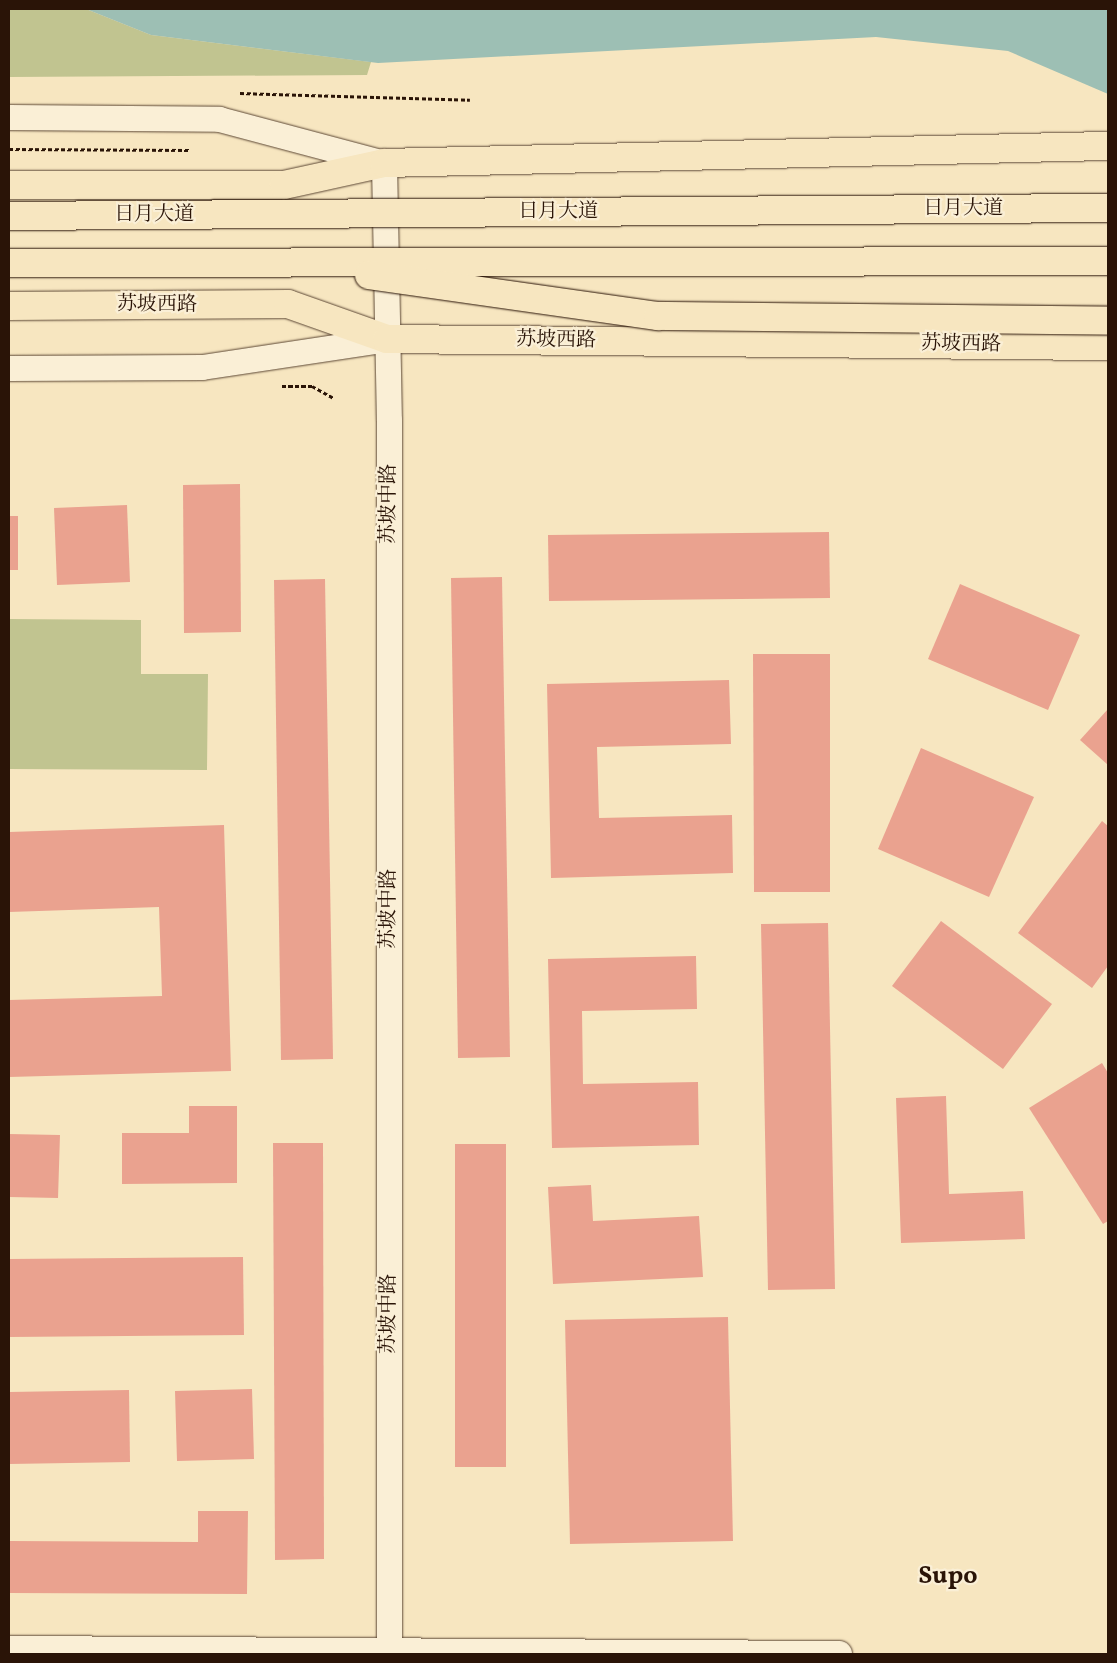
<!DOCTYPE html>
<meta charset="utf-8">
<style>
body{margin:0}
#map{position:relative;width:1117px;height:1663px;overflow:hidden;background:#f7e6c0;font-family:Vollkorn,"Noto Serif SC",serif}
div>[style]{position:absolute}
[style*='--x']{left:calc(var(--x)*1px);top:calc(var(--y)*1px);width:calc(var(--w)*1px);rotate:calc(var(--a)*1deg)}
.green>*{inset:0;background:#c1c490}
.water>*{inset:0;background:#9dbfb4}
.building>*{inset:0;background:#eaa28f}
.path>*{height:3px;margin-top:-1.5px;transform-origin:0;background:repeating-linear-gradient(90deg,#2a1407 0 4px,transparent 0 6.5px)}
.roads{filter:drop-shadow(0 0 1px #5d4835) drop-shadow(0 0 1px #5d4835)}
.street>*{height:25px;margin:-12.5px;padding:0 12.5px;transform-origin:12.5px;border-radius:12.5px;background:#faefd6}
.primary>*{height:28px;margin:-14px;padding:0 14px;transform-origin:14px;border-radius:14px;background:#f7e6c0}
.bridges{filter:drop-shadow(0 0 1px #2a1407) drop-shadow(0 0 1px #2a1407)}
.highway-bridge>*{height:28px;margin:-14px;padding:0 14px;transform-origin:14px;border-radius:14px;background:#f7e6c0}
span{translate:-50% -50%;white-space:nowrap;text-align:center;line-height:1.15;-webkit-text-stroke:4.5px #faefd6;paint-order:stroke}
.street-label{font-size:20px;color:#2a1407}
.district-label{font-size:25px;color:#2a1407;font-weight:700}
.frame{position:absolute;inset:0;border:10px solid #2a1407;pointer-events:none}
</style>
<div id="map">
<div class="green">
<i style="clip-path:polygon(9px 9px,86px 9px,151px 35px,371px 62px,367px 75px,9px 77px)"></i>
<i style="clip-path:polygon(9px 619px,141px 620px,141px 674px,208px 674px,207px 770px,9px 769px)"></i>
</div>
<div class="water">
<i style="clip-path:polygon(86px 9px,1108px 9px,1108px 94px,1008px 51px,876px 37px,378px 63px,151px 35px)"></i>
</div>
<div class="building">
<i style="clip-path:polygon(240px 484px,241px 632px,184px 633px,183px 485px)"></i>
<i style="clip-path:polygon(127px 505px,130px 582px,57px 585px,54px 508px)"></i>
<i style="clip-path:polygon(9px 516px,18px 516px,18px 570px,9px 570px)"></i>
<i style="clip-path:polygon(829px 532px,830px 598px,549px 601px,548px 535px)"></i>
<i style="clip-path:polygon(502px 577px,510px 1057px,458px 1058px,451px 578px)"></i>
<i style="clip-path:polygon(325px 579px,333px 1059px,281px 1060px,274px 580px)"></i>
<i style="clip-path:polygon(960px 584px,1080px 635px,1048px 710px,928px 659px)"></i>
<i style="clip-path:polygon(753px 654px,830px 654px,830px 892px,754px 892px)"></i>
<i style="clip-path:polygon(729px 680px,731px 744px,597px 747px,599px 818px,732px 815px,733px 873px,551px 878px,547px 684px)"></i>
<i style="clip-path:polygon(1108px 709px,1108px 765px,1080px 740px)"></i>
<i style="clip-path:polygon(921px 748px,1034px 797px,989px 897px,878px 849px)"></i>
<i style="clip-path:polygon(1102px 821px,1108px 826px,1108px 966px,1092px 988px,1018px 933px)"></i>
<i style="clip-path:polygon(224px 825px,231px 1071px,9px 1077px,9px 1000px,162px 996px,159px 907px,9px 912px,9px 832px)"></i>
<i style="clip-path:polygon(941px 921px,1052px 1004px,1003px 1069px,892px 986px)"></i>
<i style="clip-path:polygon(828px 923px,835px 1289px,768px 1290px,761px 924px)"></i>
<i style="clip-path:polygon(696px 956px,697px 1009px,582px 1011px,583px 1084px,698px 1082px,699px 1145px,552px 1148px,548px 959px)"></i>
<i style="clip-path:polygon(1102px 1063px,1108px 1073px,1108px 1221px,1103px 1224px,1029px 1108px)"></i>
<i style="clip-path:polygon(946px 1096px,949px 1194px,1023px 1191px,1025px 1239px,901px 1243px,896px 1098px)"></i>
<i style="clip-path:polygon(189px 1106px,237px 1106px,237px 1183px,122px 1184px,122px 1133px,189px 1133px)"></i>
<i style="clip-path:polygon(9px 1134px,60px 1135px,58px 1198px,9px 1197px)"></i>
<i style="clip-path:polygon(273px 1143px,323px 1143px,324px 1559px,275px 1560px)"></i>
<i style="clip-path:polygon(455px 1144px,506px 1144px,506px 1467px,455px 1467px)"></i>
<i style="clip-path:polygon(591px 1185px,593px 1221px,699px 1216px,703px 1277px,553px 1284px,548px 1187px)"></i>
<i style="clip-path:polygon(243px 1257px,244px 1335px,9px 1337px,9px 1259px)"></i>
<i style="clip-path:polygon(728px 1317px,733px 1541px,570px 1544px,565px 1320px)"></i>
<i style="clip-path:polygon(252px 1389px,254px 1459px,177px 1461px,175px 1391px)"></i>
<i style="clip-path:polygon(129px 1390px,130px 1462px,9px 1464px,9px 1392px)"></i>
<i style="clip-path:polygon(198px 1511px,248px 1511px,247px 1594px,9px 1593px,9px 1541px,198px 1542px)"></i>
</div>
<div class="path">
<i style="--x:240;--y:93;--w:230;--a:1.7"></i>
<i style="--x:9;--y:149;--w:180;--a:0.3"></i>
<i style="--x:282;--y:386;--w:30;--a:0"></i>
<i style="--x:312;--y:386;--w:25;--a:29"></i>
</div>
<div class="roads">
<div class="street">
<i style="--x:9;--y:117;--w:210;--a:0.5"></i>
<i style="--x:219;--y:119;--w:171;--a:14.9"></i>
<i style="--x:384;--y:163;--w:257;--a:88.9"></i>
<i style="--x:389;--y:420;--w:1234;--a:90"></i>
<i style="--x:9;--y:368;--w:193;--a:-0.3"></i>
<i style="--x:202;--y:367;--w:187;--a:-8.6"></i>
<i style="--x:9;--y:1648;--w:830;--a:0.35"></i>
</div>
<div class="primary">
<i style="--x:9;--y:185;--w:275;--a:0"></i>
<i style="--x:284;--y:185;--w:102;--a:-12.4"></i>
<i style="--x:384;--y:163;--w:724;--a:-1.35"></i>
<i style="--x:9;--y:306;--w:279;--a:-0.4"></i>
<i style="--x:288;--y:304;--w:105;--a:19.5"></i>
<i style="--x:387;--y:339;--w:721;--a:0.56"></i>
</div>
</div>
<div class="bridges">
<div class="highway-bridge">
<i style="--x:9;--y:216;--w:1099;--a:-0.42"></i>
<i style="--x:9;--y:263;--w:1099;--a:-0.1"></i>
<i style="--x:369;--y:275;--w:292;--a:8.1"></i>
<i style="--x:658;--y:316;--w:450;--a:0.6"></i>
</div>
</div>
<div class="street-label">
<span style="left:963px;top:209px">日月大道</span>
<span style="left:558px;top:212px">日月大道</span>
<span style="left:154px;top:215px">日月大道</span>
<span style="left:157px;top:305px">苏坡西路</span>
<span style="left:556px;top:341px;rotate:1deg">苏坡西路</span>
<span style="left:961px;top:345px;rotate:1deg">苏坡西路</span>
<span style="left:389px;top:504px;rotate:-90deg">苏坡中路</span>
<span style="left:389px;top:909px;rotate:-90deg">苏坡中路</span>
<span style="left:389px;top:1314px;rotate:-90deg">苏坡中路</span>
</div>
<div class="district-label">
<span style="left:948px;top:1577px">Supo</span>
</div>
<div class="frame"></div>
</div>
